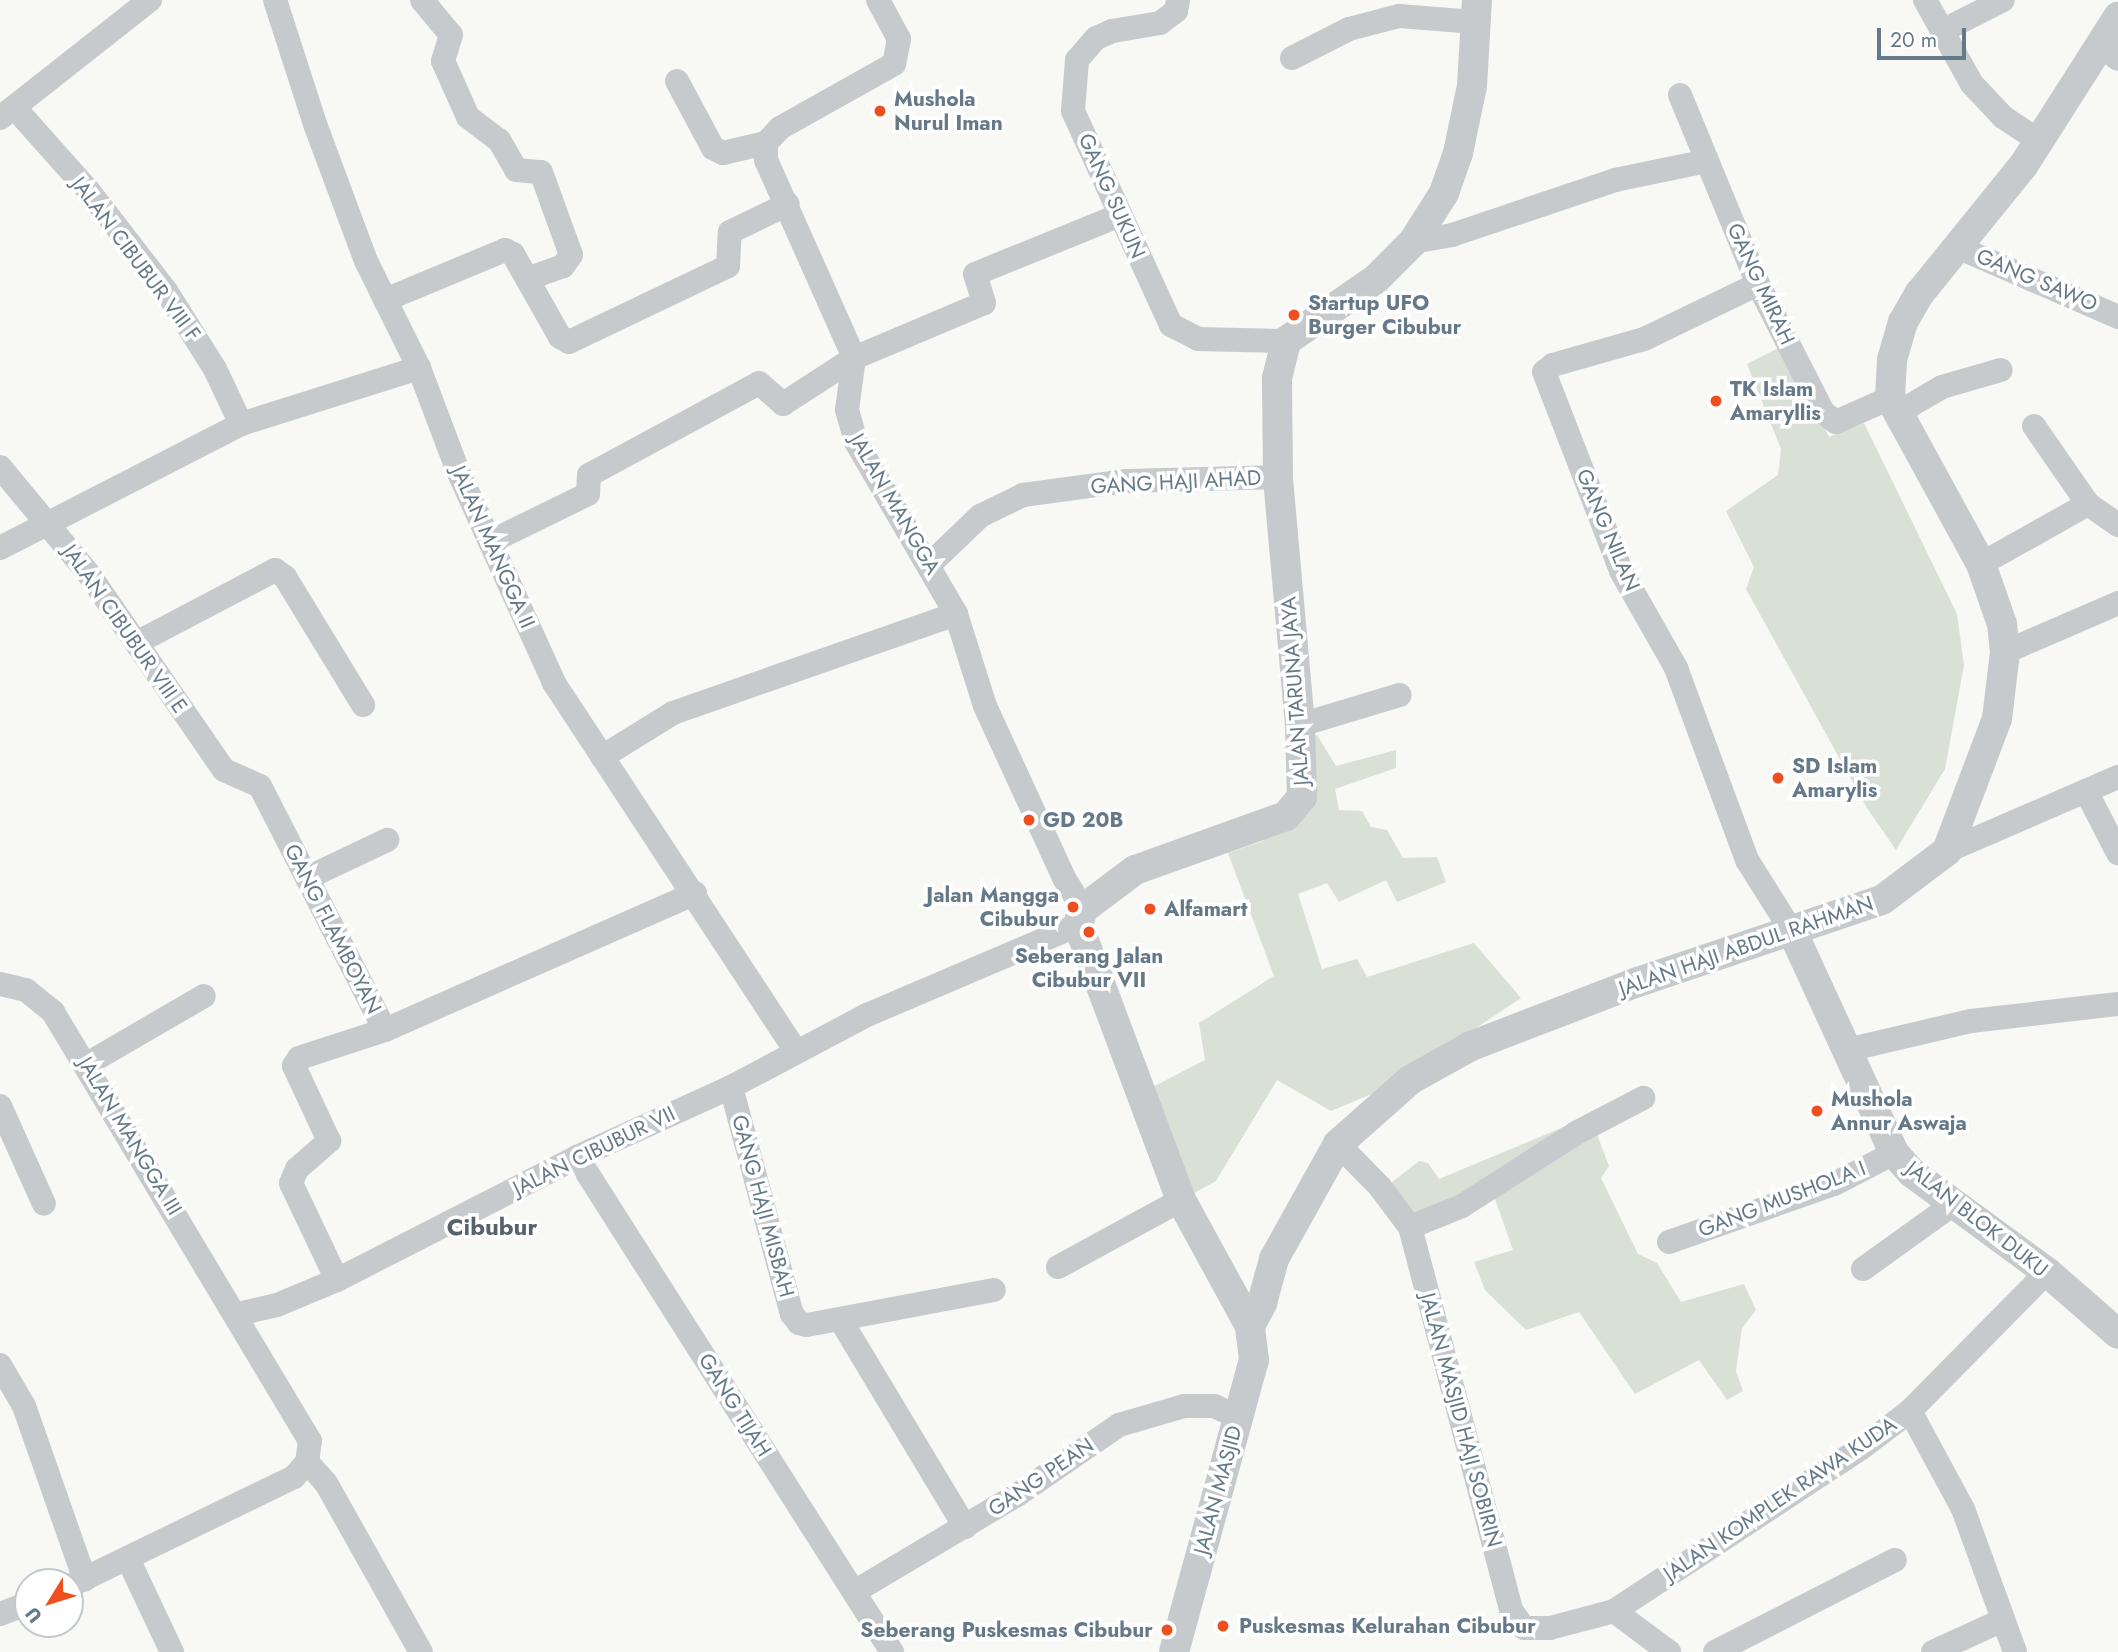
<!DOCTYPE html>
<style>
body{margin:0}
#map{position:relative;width:2118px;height:1652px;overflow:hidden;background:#f8f8f5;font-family:Jost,sans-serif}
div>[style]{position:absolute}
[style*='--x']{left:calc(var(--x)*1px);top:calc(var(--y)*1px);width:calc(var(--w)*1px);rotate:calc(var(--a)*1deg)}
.green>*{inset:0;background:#d9e0d6}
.minor>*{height:24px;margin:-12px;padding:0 12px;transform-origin:12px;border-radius:12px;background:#c6cacd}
.tertiary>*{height:30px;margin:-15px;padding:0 15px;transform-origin:15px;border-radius:15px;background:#c6cacd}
.dots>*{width:19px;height:19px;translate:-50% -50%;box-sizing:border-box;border:4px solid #fff;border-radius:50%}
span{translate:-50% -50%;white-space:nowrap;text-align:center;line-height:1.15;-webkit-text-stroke:7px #fff;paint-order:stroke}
.poi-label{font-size:21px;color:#657988;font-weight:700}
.left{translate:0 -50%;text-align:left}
.right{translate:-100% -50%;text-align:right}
.street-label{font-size:21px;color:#657988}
.quarter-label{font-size:24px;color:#54626d;font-weight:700}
.north{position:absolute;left:14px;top:1568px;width:70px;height:70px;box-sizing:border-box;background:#fff;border:2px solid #c1c9cf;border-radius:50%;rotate:232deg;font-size:19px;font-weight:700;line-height:28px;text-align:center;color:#657988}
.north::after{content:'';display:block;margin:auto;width:24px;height:32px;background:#ef4f1e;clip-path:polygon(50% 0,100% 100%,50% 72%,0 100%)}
.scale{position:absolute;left:1877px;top:28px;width:89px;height:32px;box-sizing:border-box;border:4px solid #657988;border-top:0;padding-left:9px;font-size:21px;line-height:24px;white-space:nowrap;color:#657988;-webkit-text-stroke:5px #fff;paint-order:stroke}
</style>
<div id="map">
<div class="green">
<i style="clip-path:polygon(1786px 344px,1829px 437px,1864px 423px,1957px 614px,1964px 665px,1945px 769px,1896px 850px,1867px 808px,1746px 589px,1754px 567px,1726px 511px,1778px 475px,1781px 449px,1747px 364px)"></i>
<i style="clip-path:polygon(1317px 735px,1336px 766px,1396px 750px,1396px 768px,1335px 789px,1339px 810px,1362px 811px,1371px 827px,1387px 830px,1403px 858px,1437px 857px,1446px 882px,1397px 902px,1386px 880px,1339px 902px,1327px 883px,1298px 894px,1322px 969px,1357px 959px,1367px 977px,1474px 943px,1521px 998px,1386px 1088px,1331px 1111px,1277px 1080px,1216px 1181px,1187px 1197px,1141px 1093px,1205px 1060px,1199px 1023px,1274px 976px,1228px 853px,1263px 841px,1291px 820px,1301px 737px)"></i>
<i style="clip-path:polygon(1590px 1116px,1609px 1166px,1601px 1178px,1638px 1254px,1657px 1263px,1681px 1302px,1744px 1284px,1756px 1310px,1742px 1328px,1736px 1371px,1743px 1391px,1727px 1400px,1699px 1360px,1635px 1394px,1579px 1312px,1526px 1330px,1485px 1290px,1474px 1262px,1513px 1250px,1495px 1199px,1411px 1218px,1387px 1186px,1419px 1161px,1428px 1163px,1439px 1179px)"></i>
</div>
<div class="minor">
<i style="--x:275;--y:0;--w:130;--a:72.1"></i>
<i style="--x:315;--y:124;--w:146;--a:69.6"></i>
<i style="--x:366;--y:261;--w:119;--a:63.6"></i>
<i style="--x:419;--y:368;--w:110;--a:69.3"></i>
<i style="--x:458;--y:471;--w:233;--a:65.6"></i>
<i style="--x:554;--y:683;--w:440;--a:56.7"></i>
<i style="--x:422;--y:0;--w:45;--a:50.4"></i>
<i style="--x:451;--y:35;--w:27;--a:107"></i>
<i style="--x:443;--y:61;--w:61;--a:65.9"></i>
<i style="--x:468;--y:117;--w:39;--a:37"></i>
<i style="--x:499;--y:140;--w:34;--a:60"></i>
<i style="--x:516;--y:170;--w:25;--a:5"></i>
<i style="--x:541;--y:172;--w:88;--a:70.1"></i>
<i style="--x:571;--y:255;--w:14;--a:126"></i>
<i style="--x:563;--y:266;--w:38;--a:160"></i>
<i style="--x:878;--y:0;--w:44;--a:61.7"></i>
<i style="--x:899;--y:39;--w:25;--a:101"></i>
<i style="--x:894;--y:64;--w:131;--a:150.7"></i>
<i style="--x:780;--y:128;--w:21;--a:133"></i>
<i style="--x:766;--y:143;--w:17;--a:90"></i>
<i style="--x:766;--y:160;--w:217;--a:66"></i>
<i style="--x:854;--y:358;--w:52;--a:97.7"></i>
<i style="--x:847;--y:410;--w:33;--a:74"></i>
<i style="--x:856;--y:442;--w:199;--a:59.8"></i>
<i style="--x:956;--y:614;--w:96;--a:72.5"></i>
<i style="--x:985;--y:706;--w:189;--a:65.3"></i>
<i style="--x:1064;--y:878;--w:36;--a:58"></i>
<i style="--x:1178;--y:0;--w:11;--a:100"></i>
<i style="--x:1176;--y:11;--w:20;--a:143"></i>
<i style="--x:1160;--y:23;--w:49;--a:170.5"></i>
<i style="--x:1112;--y:31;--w:17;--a:156"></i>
<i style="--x:1096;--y:38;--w:29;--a:131"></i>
<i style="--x:1077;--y:60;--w:51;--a:94.5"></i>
<i style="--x:1073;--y:111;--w:235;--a:65.4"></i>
<i style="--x:1171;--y:325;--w:30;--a:27"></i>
<i style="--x:1198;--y:339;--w:88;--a:1.3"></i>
<i style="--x:1925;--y:0;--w:96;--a:60.8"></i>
<i style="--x:1972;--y:84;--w:45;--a:46.8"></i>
<i style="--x:2003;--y:117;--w:43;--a:33.7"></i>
<i style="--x:1942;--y:31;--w:68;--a:-26.9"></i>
<i style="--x:2100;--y:44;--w:23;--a:40"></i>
<i style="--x:1292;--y:58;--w:64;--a:-27"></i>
<i style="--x:1349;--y:29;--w:52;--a:-14.6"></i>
<i style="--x:1399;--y:16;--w:76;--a:4.5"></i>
<i style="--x:677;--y:81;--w:76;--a:61.8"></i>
<i style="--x:713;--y:148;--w:11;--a:27"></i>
<i style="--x:723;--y:153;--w:44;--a:-13.1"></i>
<i style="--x:1680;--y:95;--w:204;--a:67.6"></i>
<i style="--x:1758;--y:284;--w:144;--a:63.1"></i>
<i style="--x:1823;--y:412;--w:16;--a:38"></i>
<i style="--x:1836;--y:422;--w:59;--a:-24"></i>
<i style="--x:14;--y:107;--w:111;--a:48.3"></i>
<i style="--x:88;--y:190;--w:128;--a:52.3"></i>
<i style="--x:166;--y:291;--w:92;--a:57.9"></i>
<i style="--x:215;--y:369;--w:61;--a:64.7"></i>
<i style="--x:0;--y:118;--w:191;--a:-38.2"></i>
<i style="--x:1413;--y:242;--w:40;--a:-10"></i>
<i style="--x:1452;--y:235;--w:172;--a:-18.6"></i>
<i style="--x:1615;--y:180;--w:94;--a:-11.7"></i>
<i style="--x:1955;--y:246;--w:178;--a:23.5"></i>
<i style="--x:1758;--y:284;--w:127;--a:154.2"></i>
<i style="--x:1644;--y:339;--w:95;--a:164.1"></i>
<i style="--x:1553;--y:365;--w:11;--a:142"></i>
<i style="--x:1544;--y:372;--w:213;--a:68.8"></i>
<i style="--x:1621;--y:571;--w:112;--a:60.4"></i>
<i style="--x:1676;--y:668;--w:205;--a:69.7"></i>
<i style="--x:1747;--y:860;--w:86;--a:57.8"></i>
<i style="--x:385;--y:300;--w:130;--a:-22.6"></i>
<i style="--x:505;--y:250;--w:9;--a:27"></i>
<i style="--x:513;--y:254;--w:95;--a:60.5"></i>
<i style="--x:560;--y:337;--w:10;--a:29"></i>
<i style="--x:569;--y:342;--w:176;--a:-25.5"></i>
<i style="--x:728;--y:266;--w:34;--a:-87"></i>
<i style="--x:730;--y:232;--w:64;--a:-25.8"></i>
<i style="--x:1896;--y:414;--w:53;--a:-30.4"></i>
<i style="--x:1942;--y:387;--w:61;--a:-16.1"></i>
<i style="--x:2034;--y:426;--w:95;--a:55.3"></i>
<i style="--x:2088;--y:504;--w:37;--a:35"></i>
<i style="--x:0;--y:467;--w:138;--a:50.3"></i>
<i style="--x:88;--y:573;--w:239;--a:55.4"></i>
<i style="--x:224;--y:770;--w:39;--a:24"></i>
<i style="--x:260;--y:786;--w:274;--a:62.9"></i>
<i style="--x:490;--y:542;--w:109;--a:-26.1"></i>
<i style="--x:588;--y:494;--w:19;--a:-87"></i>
<i style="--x:589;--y:475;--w:193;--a:-28.4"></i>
<i style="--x:759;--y:383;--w:32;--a:41"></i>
<i style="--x:783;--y:404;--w:85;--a:-32.9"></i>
<i style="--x:854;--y:358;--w:141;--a:-22.9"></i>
<i style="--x:984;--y:303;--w:30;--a:-107"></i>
<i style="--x:975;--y:274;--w:157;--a:-22.1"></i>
<i style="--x:0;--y:548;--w:271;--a:-27.2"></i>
<i style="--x:241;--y:424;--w:187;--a:-17.5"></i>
<i style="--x:930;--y:564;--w:69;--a:-43.8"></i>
<i style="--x:980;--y:516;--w:48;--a:-26"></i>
<i style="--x:1023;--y:495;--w:105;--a:-7.7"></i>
<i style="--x:1127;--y:481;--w:151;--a:-1.5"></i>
<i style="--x:1981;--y:564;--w:123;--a:-29.3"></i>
<i style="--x:138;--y:642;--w:155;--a:-27.7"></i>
<i style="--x:275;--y:570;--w:12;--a:35"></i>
<i style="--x:285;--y:577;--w:150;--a:58.6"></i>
<i style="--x:2005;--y:652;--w:123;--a:-23.4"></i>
<i style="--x:1300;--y:725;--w:104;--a:-16.7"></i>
<i style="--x:602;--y:757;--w:84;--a:-31.8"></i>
<i style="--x:673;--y:713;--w:300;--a:-19.3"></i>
<i style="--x:2086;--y:791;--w:70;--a:62.7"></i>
<i style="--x:1947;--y:851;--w:186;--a:-23.4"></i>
<i style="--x:307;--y:878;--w:89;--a:-25.4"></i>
<i style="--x:0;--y:984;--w:27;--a:13"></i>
<i style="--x:26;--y:990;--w:35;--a:39"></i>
<i style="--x:53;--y:1012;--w:500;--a:59.08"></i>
<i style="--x:310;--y:1441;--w:21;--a:98"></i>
<i style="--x:307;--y:1462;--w:20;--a:131"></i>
<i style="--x:294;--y:1477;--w:249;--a:154.1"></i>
<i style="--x:1847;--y:1050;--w:127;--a:-13.2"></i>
<i style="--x:1971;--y:1021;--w:148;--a:-6.6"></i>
<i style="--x:87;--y:1064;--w:135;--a:-30.2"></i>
<i style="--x:731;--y:1087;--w:235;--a:75"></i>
<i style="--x:792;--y:1314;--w:11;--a:52"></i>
<i style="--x:799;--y:1323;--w:8;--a:14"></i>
<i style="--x:807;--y:1325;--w:190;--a:-10.6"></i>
<i style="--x:0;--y:1106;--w:107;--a:65.8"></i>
<i style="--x:1338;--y:1144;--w:60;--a:45.7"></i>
<i style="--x:1380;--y:1187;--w:50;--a:53.1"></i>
<i style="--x:1410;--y:1227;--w:396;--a:75.2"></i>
<i style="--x:1511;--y:1610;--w:22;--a:54"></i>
<i style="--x:1524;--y:1628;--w:26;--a:0"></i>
<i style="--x:1550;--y:1628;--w:66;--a:-14.9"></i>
<i style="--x:1614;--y:1611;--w:295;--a:-33.4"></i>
<i style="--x:1860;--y:1449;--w:63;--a:-37.2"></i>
<i style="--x:1910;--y:1411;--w:195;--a:-45.4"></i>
<i style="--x:577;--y:1157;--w:587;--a:57.53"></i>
<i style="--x:1410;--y:1227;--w:56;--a:-22"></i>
<i style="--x:1462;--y:1206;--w:135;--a:-32.6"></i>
<i style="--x:1576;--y:1133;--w:76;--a:-27.6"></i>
<i style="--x:1669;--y:1242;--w:175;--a:-19.4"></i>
<i style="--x:1834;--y:1184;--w:68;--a:-27.3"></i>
<i style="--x:1058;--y:1267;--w:140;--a:-28.6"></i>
<i style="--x:1863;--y:1269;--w:113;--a:-35.7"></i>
<i style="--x:337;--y:1280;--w:107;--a:-115.4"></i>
<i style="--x:291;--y:1183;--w:15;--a:-67"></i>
<i style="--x:297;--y:1169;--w:43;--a:-41.2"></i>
<i style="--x:329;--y:1141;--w:83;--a:-115"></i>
<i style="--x:294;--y:1066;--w:9;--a:-58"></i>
<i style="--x:299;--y:1058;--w:90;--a:-18"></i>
<i style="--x:385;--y:1030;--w:339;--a:-23.8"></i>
<i style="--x:238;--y:1314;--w:40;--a:-13"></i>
<i style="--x:277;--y:1305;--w:65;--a:-22.6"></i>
<i style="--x:337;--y:1280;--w:270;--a:-27.1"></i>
<i style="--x:577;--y:1157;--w:169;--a:-24.4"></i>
<i style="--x:731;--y:1087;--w:154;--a:-27.9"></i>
<i style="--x:867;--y:1015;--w:229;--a:-23.1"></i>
<i style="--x:840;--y:1319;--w:243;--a:59"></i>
<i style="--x:0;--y:1365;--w:48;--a:59.7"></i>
<i style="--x:24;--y:1406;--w:184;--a:70.7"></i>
<i style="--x:1910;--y:1411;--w:111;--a:61.6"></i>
<i style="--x:1963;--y:1509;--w:152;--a:70"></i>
<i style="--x:307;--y:1462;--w:28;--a:48"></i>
<i style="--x:326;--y:1483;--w:194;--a:60.7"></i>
<i style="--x:129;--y:1561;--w:101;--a:64.7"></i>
<i style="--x:854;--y:1592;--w:190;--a:-30.8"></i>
<i style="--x:1017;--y:1495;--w:124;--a:-34.5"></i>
<i style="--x:1119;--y:1425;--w:68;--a:-16.3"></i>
<i style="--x:1184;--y:1406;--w:30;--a:0"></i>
<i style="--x:1214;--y:1406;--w:26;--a:25"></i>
<i style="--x:1614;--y:1611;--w:69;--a:36.7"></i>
<i style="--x:0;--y:1614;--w:30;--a:-21"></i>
<i style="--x:1715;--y:1652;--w:202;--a:-27.1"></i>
<i style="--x:1933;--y:1652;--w:77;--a:-24.6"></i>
</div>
<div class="tertiary">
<i style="--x:1793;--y:933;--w:242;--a:65.3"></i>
<i style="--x:1894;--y:1153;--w:27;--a:48"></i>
<i style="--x:1912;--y:1173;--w:167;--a:36.3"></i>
<i style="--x:2047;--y:1272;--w:94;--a:41.1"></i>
<i style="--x:1250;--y:1326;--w:26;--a:-62"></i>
<i style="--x:1262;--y:1303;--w:46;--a:-74.7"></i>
<i style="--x:1274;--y:1259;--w:132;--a:-60.9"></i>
<i style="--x:1338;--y:1144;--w:96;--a:-41.6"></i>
<i style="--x:1410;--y:1080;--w:70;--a:-29.1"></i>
<i style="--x:1471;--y:1046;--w:179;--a:-21"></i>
<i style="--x:1638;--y:982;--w:257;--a:-18.6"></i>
<i style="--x:1882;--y:900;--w:81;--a:-37"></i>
<i style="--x:1947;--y:851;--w:141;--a:-69.3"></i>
<i style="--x:1997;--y:719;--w:67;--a:-83.2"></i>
<i style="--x:2005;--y:652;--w:28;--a:-96"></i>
<i style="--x:2002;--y:624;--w:64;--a:-109.3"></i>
<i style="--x:1981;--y:564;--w:189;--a:-118.7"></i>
<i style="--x:1890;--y:398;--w:38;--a:-87"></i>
<i style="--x:1892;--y:360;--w:40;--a:-74"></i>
<i style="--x:1903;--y:322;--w:34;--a:-60"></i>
<i style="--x:1920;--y:293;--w:164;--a:-51"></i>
<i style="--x:2023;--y:166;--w:177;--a:-57.5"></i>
<i style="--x:1174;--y:1652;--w:303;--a:-74.7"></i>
<i style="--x:1254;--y:1360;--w:34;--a:-97"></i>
<i style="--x:1250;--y:1326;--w:144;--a:-118.7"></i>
<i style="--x:1181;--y:1200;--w:294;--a:-110.5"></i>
<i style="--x:1078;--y:925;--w:17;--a:-73"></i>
<i style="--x:1083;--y:909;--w:65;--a:-36.9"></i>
<i style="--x:1135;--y:870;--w:160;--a:-19.7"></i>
<i style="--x:1286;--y:816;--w:25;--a:-50"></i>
<i style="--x:1302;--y:797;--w:72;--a:-91.6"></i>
<i style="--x:1300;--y:725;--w:249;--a:-95.1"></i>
<i style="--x:1278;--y:477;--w:99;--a:-90.6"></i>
<i style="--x:1277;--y:378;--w:38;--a:-76"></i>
<i style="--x:1286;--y:341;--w:109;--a:-34.6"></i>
<i style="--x:1376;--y:279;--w:52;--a:-45"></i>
<i style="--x:1413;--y:242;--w:58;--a:-57.7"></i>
<i style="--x:1444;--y:193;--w:42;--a:-70.7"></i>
<i style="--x:1458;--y:153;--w:68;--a:-78.2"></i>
<i style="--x:1472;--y:86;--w:86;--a:-86.7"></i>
</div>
<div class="dots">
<i style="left:880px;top:111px;background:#ef4f1e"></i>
<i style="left:1294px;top:315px;background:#ef4f1e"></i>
<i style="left:1716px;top:401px;background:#ef4f1e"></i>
<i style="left:1778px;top:778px;background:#ef4f1e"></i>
<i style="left:1029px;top:820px;background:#ef4f1e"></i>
<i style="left:1073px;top:907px;background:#ef4f1e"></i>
<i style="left:1150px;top:909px;background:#ef4f1e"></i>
<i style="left:1089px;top:932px;background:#ef4f1e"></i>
<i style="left:1817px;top:1111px;background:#ef4f1e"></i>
<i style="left:1223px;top:1626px;background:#ef4f1e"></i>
<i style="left:1167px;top:1630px;background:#ef4f1e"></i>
</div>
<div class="poi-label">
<span class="left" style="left:894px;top:111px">Mushola<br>Nurul Iman</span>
<span class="left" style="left:1308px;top:315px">Startup UFO<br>Burger Cibubur</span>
<span class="left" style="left:1730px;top:401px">TK Islam<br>Amaryllis</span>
<span class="left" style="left:1792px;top:778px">SD Islam<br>Amarylis</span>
<span class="left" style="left:1043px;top:820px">GD 20B</span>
<span class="right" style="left:1059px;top:907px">Jalan Mangga<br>Cibubur</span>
<span class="left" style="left:1164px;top:909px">Alfamart</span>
<span style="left:1089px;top:968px">Seberang Jalan<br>Cibubur VII</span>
<span class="left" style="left:1831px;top:1111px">Mushola<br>Annur Aswaja</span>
<span class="left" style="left:1239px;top:1626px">Puskesmas Kelurahan Cibubur</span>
<span class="right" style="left:1153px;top:1630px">Seberang Puskesmas Cibubur</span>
</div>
<div class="street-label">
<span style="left:1112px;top:196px;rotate:66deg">GANG SUKUN</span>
<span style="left:136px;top:259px;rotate:53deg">JALAN CIBUBUR VIII F</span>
<span style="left:2037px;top:280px;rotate:23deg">GANG SAWO</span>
<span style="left:1761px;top:284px;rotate:65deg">GANG MIRAH</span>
<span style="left:1176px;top:482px;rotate:-3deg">GANG HAJI AHAD</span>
<span style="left:895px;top:504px;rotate:60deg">JALAN MANGGA</span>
<span style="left:1608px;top:530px;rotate:67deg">GANG NILAN</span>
<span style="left:493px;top:547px;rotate:66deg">JALAN MANGGA II</span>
<span style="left:125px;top:629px;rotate:55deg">JALAN CIBUBUR VIII E</span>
<span style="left:1295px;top:691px;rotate:-94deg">JALAN TARUNA JAYA</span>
<span style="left:333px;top:929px;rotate:63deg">GANG FLAMBOYAN</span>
<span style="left:1746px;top:946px;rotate:-19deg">JALAN HAJI ABDUL RAHMAN</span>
<span style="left:130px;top:1136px;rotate:59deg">JALAN MANGGA III</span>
<span style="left:594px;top:1151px;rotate:-26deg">JALAN CIBUBUR VII</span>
<span style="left:1782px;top:1199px;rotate:-21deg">GANG MUSHOLA I</span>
<span style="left:763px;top:1206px;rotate:75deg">GANG HAJI MISBAH</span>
<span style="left:1977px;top:1219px;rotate:38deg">JALAN BLOK DUKU</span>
<span style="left:735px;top:1405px;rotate:58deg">GANG TIJAH</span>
<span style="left:1461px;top:1420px;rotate:75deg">JALAN MASJID HAJI SOBIRIN</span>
<span style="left:1041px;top:1477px;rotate:-34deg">GANG PEAN</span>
<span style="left:1218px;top:1490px;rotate:-75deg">JALAN MASJID</span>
<span style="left:1780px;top:1499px;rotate:-34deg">JALAN KOMPLEK RAWA KUDA</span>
</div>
<div class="quarter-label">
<span style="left:492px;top:1227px">Cibubur</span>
</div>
<div class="north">U</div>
<div class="scale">20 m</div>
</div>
